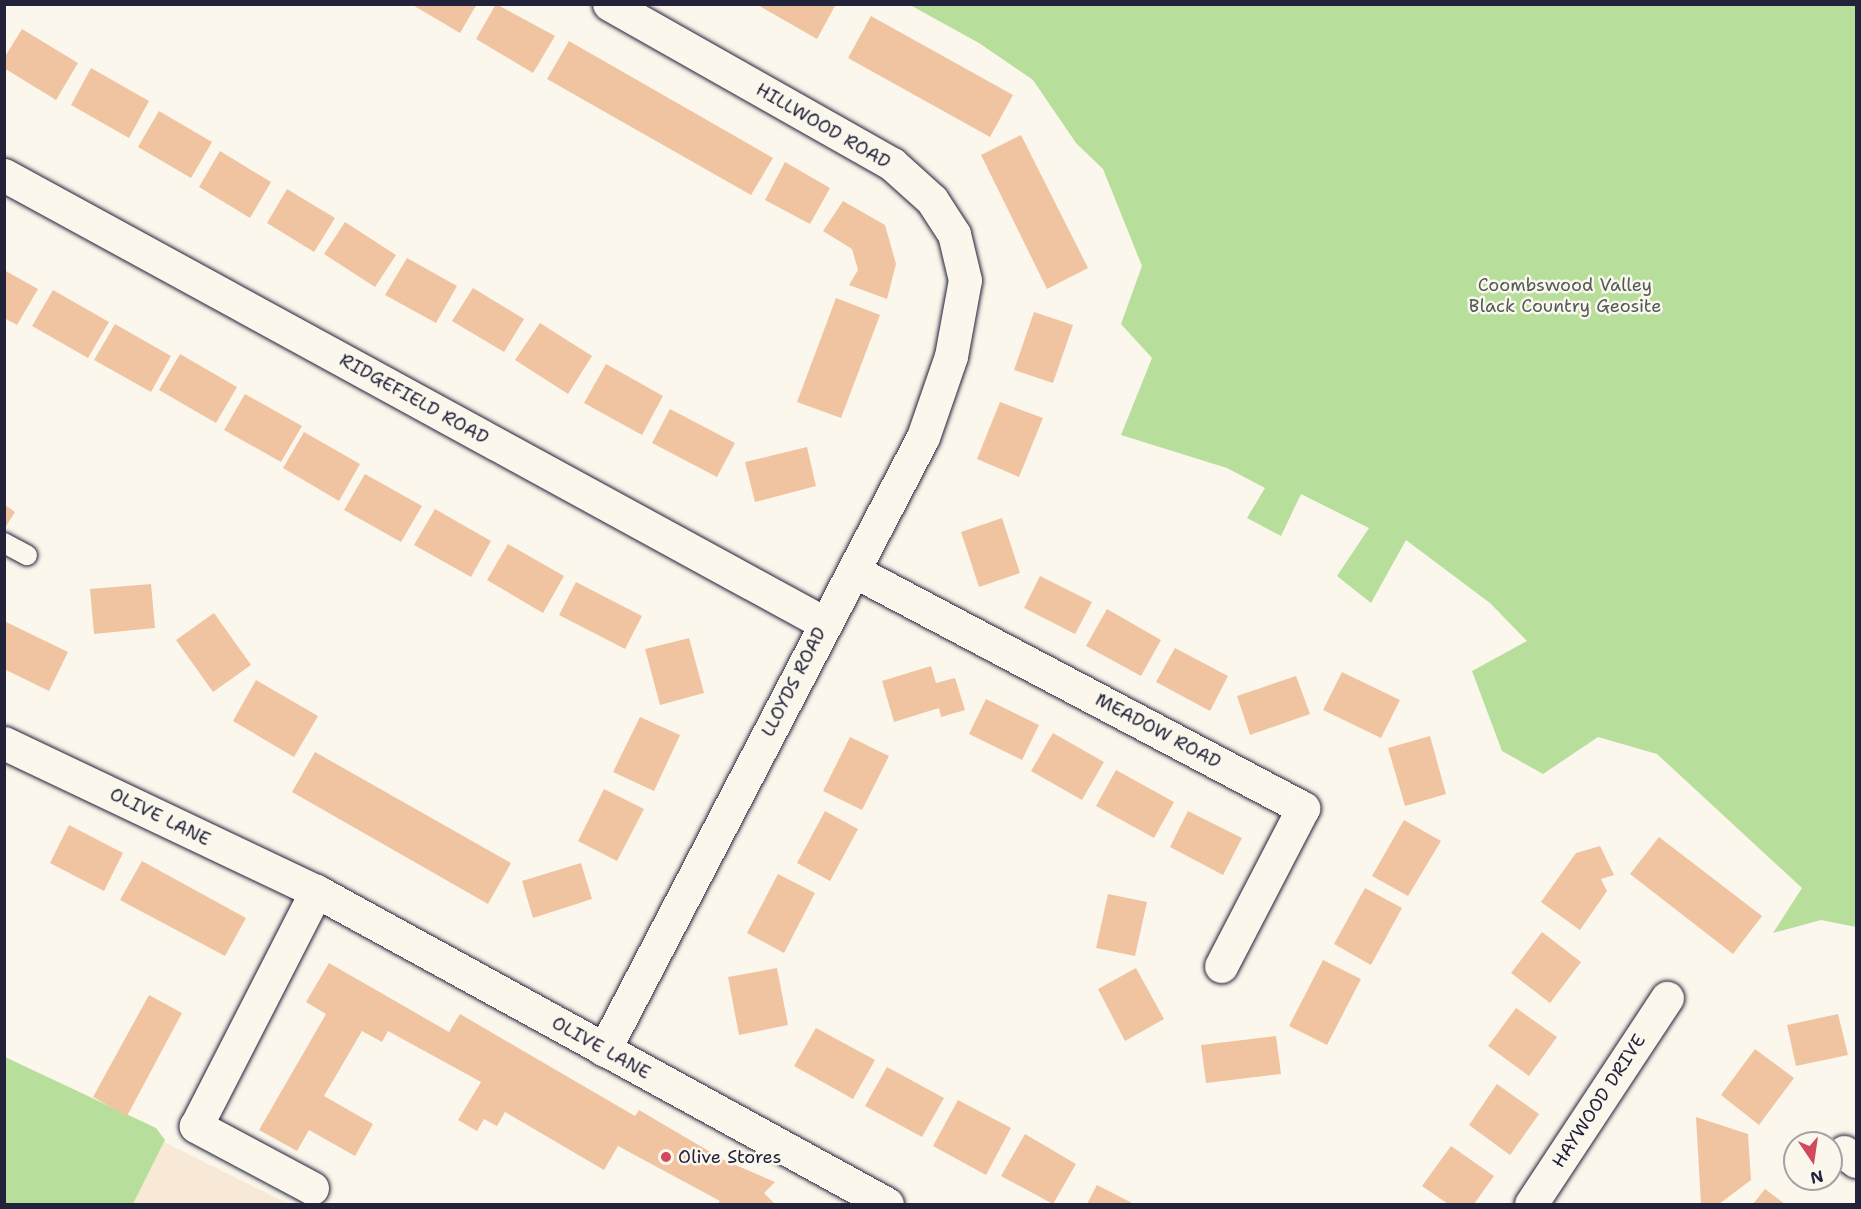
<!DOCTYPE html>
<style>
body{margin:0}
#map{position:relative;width:1861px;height:1209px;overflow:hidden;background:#fbf7ec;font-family:"Shantell Sans",sans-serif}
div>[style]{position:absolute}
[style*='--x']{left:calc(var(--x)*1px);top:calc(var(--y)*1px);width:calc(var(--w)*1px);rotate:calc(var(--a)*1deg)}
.built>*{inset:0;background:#f8e8d6}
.green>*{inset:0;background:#b7df9b}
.building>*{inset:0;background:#f1c4a1}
.roads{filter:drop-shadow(0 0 2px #22223b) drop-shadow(0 0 2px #22223b)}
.lane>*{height:20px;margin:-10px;padding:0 10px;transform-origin:10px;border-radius:10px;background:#fbf7ec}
.street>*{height:33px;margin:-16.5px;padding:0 16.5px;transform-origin:16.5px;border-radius:16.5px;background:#fbf7ec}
.secondary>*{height:33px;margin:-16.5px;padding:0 16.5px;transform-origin:16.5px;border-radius:16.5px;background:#fbf7ec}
.dots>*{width:16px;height:16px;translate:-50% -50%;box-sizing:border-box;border:3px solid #fbf7ec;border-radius:50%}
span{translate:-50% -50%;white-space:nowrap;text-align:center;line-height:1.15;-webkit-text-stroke:5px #fbf7ec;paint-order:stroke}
.street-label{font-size:18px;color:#22223b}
.park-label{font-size:18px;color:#4f5b58}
.poi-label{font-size:18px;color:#22223b}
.left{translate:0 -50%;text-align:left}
.frame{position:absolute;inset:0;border:6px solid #22223b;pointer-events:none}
.north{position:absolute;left:1783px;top:1131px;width:60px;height:60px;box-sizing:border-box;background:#fbf7ec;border:2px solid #a4a2a5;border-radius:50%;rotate:167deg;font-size:16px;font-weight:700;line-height:24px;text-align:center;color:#22223b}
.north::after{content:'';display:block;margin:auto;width:21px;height:27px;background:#d1495b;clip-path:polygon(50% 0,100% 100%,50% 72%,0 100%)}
</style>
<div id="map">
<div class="built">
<i style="clip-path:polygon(164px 1142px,289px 1204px,133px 1204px)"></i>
</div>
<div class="green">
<i style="clip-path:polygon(910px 5px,1856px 5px,1856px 927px,1821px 920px,1773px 933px,1802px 888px,1657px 754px,1598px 737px,1543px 774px,1502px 751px,1472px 671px,1527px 641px,1490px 603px,1406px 540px,1371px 603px,1337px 576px,1369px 528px,1301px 494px,1281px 536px,1247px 518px,1265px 488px,1227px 468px,1121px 435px,1152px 358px,1121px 324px,1142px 266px,1103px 169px,1076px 143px,1033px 80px,979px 43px)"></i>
<i style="clip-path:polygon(5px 1057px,156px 1128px,165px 1140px,133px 1204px,5px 1204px)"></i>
</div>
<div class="building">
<i style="clip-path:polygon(411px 4px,477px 4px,460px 33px)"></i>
<i style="clip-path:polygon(496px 4px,555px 36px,533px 73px,476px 39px)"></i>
<i style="clip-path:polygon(756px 4px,836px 4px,817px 39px)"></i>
<i style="clip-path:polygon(871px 16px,1013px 95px,990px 137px,848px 58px)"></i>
<i style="clip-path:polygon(22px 29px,78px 63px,56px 100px,4px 68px,4px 58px)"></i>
<i style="clip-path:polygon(569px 41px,773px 158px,751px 195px,547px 79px)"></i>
<i style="clip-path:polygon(91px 68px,149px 101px,129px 138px,71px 105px)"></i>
<i style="clip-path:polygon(159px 111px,212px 142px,191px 178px,138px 147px)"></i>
<i style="clip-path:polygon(1021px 135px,1088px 268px,1047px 289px,981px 155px)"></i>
<i style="clip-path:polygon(220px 151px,271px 182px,250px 218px,199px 187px)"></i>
<i style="clip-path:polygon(785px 162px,830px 188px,810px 224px,765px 200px)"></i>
<i style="clip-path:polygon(287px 189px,335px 218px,314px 252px,267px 223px)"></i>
<i style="clip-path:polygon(843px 201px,885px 225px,896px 264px,887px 299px,849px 285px,858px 270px,852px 249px,823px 231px)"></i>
<i style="clip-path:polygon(345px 222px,396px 255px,375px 287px,324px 254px)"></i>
<i style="clip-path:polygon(407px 258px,457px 286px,436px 323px,385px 295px)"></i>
<i style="clip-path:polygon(4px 270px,38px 289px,17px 325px,4px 318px)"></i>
<i style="clip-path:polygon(473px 288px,524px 319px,504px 352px,452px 321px)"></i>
<i style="clip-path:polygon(53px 290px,109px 322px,88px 358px,32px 326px)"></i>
<i style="clip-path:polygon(836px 298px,880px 315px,841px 418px,797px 402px)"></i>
<i style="clip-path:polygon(1034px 312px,1073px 325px,1053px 383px,1014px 370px)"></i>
<i style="clip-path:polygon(540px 323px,592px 356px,568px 394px,515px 360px)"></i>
<i style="clip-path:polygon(115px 324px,171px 356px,151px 392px,94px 360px)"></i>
<i style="clip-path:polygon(180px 354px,237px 387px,216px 423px,159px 390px)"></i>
<i style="clip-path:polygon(606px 364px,663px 396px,642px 435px,584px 403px)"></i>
<i style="clip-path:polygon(245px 394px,302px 426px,281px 462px,224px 430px)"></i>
<i style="clip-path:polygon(1000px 402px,1043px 418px,1019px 477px,977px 459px)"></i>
<i style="clip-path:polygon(670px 409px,735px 443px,717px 477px,652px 443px)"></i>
<i style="clip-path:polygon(304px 432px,360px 464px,339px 501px,283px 468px)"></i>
<i style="clip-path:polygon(807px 447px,816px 486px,755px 502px,745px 462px)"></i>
<i style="clip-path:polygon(365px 474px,422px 506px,401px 542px,344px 510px)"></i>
<i style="clip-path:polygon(5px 505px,15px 512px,5px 528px)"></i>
<i style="clip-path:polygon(435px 509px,491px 541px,471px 577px,414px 545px)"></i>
<i style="clip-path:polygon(1002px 518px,1020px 573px,979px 587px,961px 532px)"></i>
<i style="clip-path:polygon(508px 544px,564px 576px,543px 613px,487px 580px)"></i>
<i style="clip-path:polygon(1040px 576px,1092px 602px,1075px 634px,1024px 608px)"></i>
<i style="clip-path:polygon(576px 582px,642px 616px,625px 649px,559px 615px)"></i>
<i style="clip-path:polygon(151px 584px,155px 628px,94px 634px,90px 589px)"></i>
<i style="clip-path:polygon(1107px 609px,1161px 640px,1141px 676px,1086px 646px)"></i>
<i style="clip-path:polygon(214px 613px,251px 665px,213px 692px,176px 640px)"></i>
<i style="clip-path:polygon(4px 621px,68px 652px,49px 691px,4px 669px)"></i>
<i style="clip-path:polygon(689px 638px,704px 693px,660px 705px,645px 649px)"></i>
<i style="clip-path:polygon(1175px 648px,1228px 676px,1210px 711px,1156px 682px)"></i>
<i style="clip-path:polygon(931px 666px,936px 683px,955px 678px,965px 710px,941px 717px,939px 708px,894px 722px,882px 681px)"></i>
<i style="clip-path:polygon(1342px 672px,1400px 700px,1381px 738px,1323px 710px)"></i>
<i style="clip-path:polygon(1296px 676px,1310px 714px,1250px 735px,1237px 696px)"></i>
<i style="clip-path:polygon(256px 680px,318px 716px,294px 757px,233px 721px)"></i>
<i style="clip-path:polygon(986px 699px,1039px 725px,1022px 760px,969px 734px)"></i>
<i style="clip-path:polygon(640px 717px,680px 735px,654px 791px,613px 772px)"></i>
<i style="clip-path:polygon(1053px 733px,1104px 762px,1082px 800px,1031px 771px)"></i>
<i style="clip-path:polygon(1430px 736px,1446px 794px,1405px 806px,1388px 748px)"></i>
<i style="clip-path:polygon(850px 737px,889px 756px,862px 810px,823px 791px)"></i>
<i style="clip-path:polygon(315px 752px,511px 863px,488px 904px,292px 792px)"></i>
<i style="clip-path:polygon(1116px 770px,1174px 802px,1154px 838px,1096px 806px)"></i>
<i style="clip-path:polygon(604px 789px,644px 809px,617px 861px,578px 841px)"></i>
<i style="clip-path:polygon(825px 811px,858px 829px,830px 881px,797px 863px)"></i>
<i style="clip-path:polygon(1188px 811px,1242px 838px,1223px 875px,1170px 847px)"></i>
<i style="clip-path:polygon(1404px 820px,1441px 841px,1408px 896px,1372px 876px)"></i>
<i style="clip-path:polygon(69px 825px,123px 853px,104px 891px,50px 863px)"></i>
<i style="clip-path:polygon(1659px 837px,1762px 916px,1733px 954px,1630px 874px)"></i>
<i style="clip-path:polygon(1600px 846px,1614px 875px,1601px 879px,1607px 891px,1580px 930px,1541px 902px,1576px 853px)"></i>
<i style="clip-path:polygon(142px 861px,246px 918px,225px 956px,120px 900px)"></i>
<i style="clip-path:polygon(581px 863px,592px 899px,533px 918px,522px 881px)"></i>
<i style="clip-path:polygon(778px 874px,815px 893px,784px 953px,747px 933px)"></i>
<i style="clip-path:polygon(1365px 888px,1402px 908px,1371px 965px,1334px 944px)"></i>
<i style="clip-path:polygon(1108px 894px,1147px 902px,1135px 956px,1096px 948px)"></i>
<i style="clip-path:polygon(1542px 932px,1581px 962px,1550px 1003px,1511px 973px)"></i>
<i style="clip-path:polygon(1323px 960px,1361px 979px,1327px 1045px,1289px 1026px)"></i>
<i style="clip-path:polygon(329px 963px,449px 1032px,460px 1014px,635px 1116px,639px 1110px,724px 1160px,775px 1182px,764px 1193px,775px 1204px,717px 1204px,720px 1201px,618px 1146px,604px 1170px,505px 1112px,497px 1126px,484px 1119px,477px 1131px,458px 1120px,481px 1082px,388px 1031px,382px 1042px,362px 1031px,324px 1096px,373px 1124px,355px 1156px,309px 1130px,297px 1151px,259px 1130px,326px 1014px,306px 1002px)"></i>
<i style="clip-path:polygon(777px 968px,788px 1025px,739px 1035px,728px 977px)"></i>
<i style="clip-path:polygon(1136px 968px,1164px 1019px,1125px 1041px,1098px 989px)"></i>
<i style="clip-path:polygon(149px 995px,182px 1013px,127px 1116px,93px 1097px)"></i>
<i style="clip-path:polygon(1516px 1008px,1557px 1037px,1529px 1076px,1488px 1046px)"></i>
<i style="clip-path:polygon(1838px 1014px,1848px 1055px,1796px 1066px,1787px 1025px)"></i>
<i style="clip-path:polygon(816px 1028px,875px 1060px,853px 1099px,794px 1066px)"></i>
<i style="clip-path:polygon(1276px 1036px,1281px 1074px,1206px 1083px,1201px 1045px)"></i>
<i style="clip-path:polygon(1755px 1049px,1794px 1078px,1759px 1125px,1721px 1095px)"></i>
<i style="clip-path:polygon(887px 1067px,944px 1098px,922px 1137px,865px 1106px)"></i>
<i style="clip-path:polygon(1497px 1084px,1539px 1114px,1510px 1155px,1469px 1125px)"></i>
<i style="clip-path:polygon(958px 1100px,1011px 1128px,986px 1175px,933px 1146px)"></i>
<i style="clip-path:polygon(1696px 1117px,1748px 1134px,1751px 1180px,1719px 1204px,1701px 1204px)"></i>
<i style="clip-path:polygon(1025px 1134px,1076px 1164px,1053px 1204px,1001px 1176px)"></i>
<i style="clip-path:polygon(1451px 1146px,1494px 1176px,1474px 1204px,1448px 1204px,1422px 1186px)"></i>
<i style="clip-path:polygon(1097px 1185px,1134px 1204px,1087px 1204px)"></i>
<i style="clip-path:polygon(1765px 1189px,1785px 1204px,1753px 1204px)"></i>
</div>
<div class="roads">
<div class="lane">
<i style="--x:4;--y:543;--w:26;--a:28"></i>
</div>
<div class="street">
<i style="--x:4;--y:175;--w:934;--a:28.65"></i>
<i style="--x:854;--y:571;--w:508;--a:27.83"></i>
<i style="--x:1303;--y:808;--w:178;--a:117.4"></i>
<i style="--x:604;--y:1050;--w:691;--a:-62.51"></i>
<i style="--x:923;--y:437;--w:86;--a:-70.9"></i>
<i style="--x:951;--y:356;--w:77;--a:-79.6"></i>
<i style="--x:965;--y:280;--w:47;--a:-103.4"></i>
<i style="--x:954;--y:234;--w:40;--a:-122.9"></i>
<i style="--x:932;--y:200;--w:54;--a:-138"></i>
<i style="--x:892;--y:164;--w:325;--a:-150.5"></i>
<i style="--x:1844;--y:1152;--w:15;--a:37"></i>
<i style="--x:312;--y:1188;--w:132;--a:-151.9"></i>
<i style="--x:196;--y:1126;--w:264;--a:-62.9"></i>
<i style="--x:1531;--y:1204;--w:247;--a:-56.6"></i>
</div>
<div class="secondary">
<i style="--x:4;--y:743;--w:345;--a:25.4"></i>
<i style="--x:316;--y:891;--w:651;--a:28.73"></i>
</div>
</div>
<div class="dots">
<i style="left:666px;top:1157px;background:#d1495b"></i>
</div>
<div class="street-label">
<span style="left:823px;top:126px;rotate:30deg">HILLWOOD ROAD</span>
<span style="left:414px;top:399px;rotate:29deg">RIDGEFIELD ROAD</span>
<span style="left:794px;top:682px;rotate:-63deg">LLOYDS ROAD</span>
<span style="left:1158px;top:731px;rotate:28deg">MEADOW ROAD</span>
<span style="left:160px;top:817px;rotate:26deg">OLIVE LANE</span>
<span style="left:601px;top:1048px;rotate:29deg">OLIVE LANE</span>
<span style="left:1599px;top:1101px;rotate:-57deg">HAYWOOD DRIVE</span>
</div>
<div class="park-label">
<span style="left:1565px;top:296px">Coombswood Valley<br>Black Country Geosite</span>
</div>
<div class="poi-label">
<span class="left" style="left:678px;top:1157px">Olive Stores</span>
</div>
<div class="frame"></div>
<div class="north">N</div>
</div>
